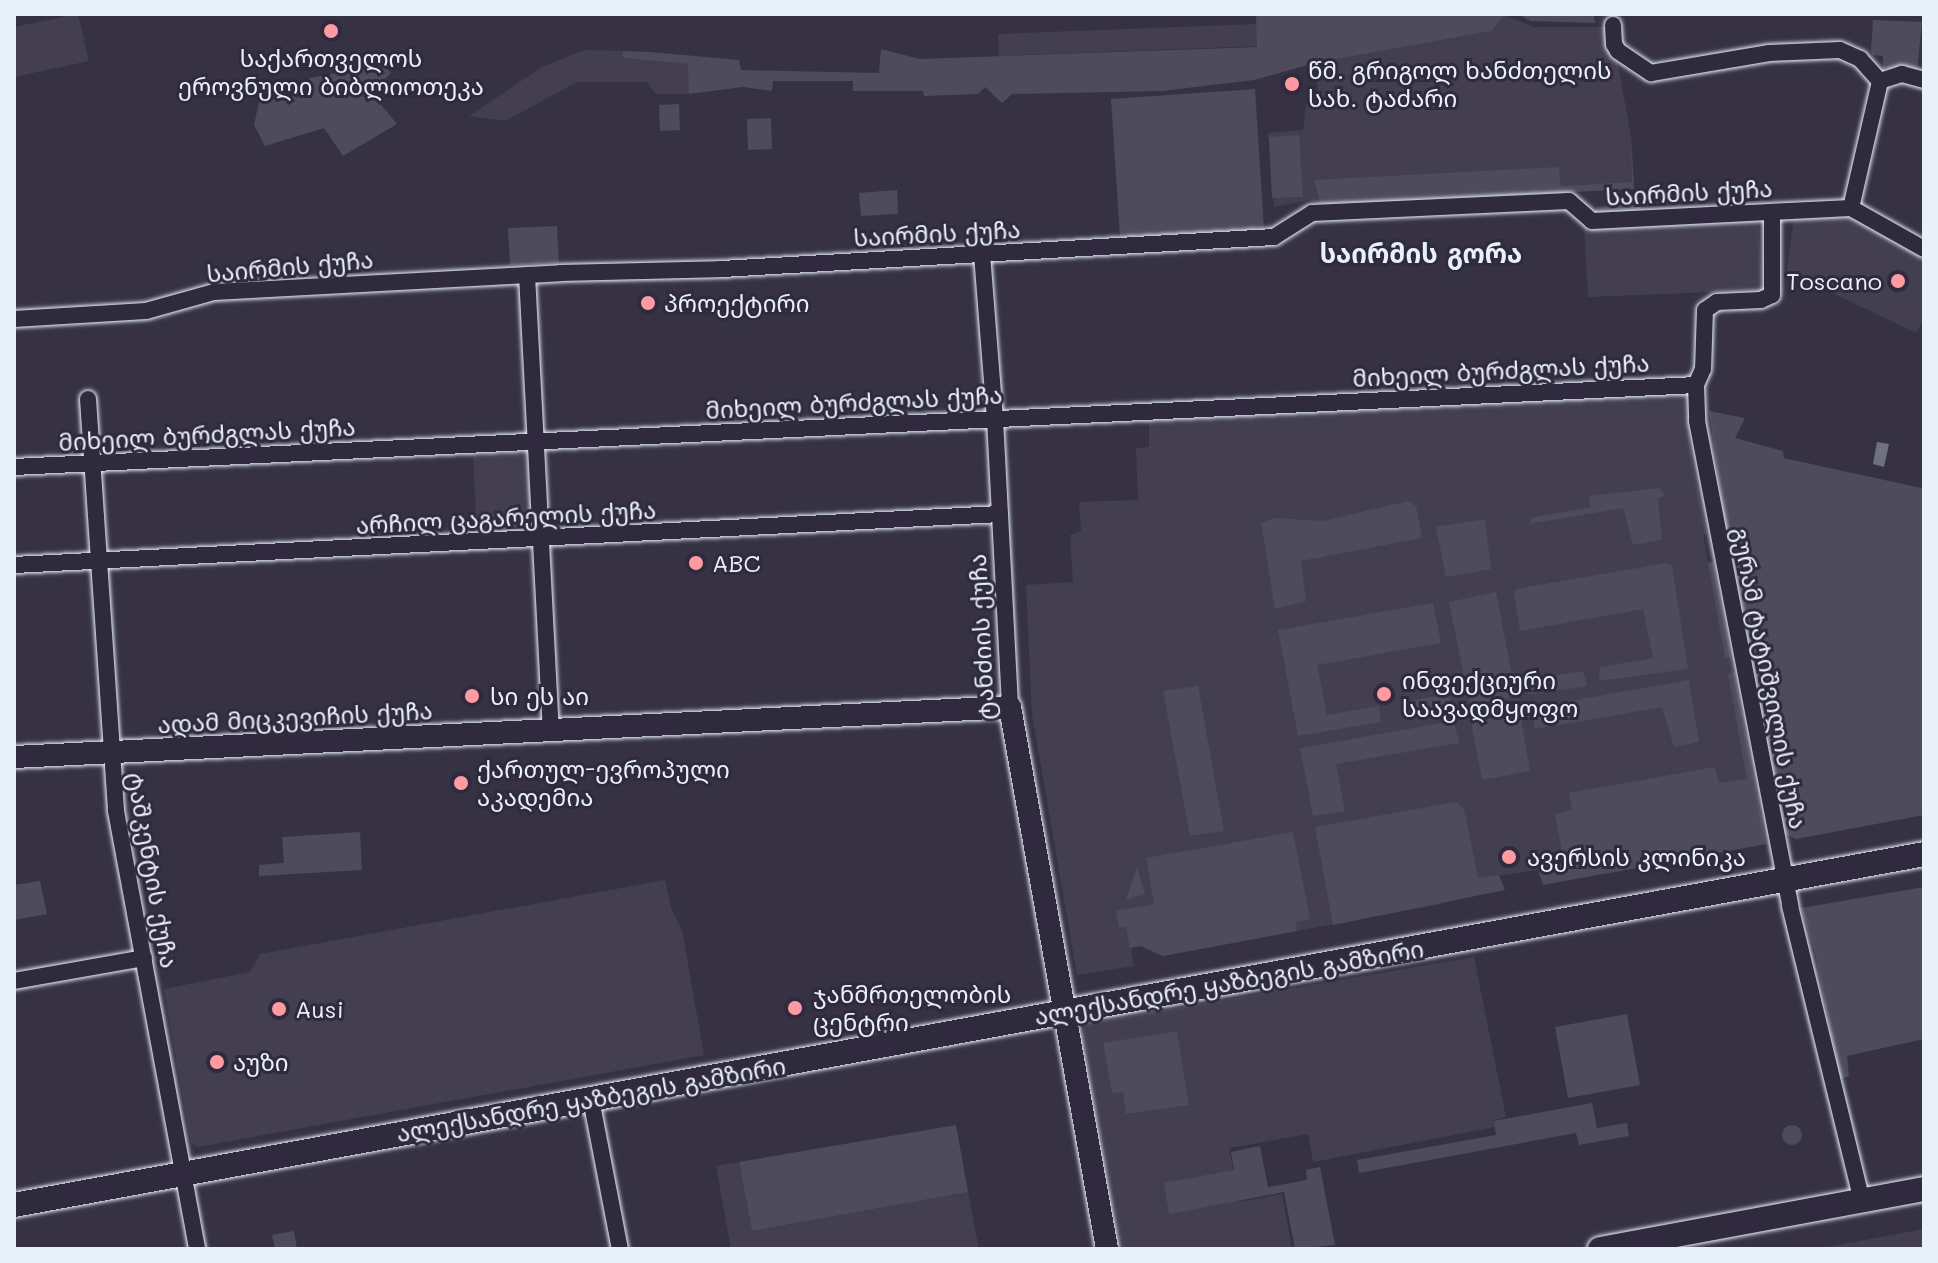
<!DOCTYPE html>
<meta charset="utf-8">
<style>
body{margin:0}
#map{position:relative;width:1938px;height:1263px;overflow:hidden;background:#363244;font-family:Mali,"Noto Sans Georgian",sans-serif}
div>[style]{position:absolute}
[style*='--x']{left:calc(var(--x)*1px);top:calc(var(--y)*1px);width:calc(var(--w)*1px);rotate:calc(var(--a)*1deg)}
.built>*{inset:0;background:#433f51}
.green>*{inset:0;background:#4d4b5c}
.round{border-radius:50%}
.water>*{inset:0;background:#70717f}
.roads{filter:drop-shadow(0 0 2px #e8f1f8) drop-shadow(0 0 2px #e8f1f8)}
.minor>*{height:16px;margin:-8px;padding:0 8px;transform-origin:8px;border-radius:8px;background:#2f2a3d}
.secondary>*{height:22px;margin:-11px;padding:0 11px;transform-origin:11px;border-radius:11px;background:#2f2a3d}
.primary>*{height:24px;margin:-12px;padding:0 12px;transform-origin:12px;border-radius:12px;background:#2f2a3d}
.dots>*{width:22px;height:22px;translate:-50% -50%;box-sizing:border-box;border:4px solid #2f2a3d;border-radius:50%}
span{translate:-50% -50%;white-space:nowrap;text-align:center;line-height:1.15;-webkit-text-stroke:6px #2f2a3d;paint-order:stroke}
.poi-label{font-size:24px;color:#e8f1f8}
.left{translate:0 -50%;text-align:left}
.right{translate:-100% -50%;text-align:right}
.street-label{font-size:24px;color:#e8f1f8}
.neighbourhood-label{font-size:26px;color:#e8f1f8;font-weight:700}
.frame{position:absolute;inset:0;border:16px solid #e8f1f8;pointer-events:none}
</style>
<div id="map">
<div class="built">
<i style="clip-path:polygon(78px 14px,89px 61px,14px 77px,14px 27px)"></i>
<i style="clip-path:polygon(1505px 15px,1533px 27px,1611px 27px,1612px 53px,1618px 64px,1631px 136px,1634px 189px,1321px 204px,1310px 200px,1274px 207px,1268px 133px,1303px 130px,1306px 105px,1318px 92px,1315px 63px,1491px 31px)"></i>
<i style="clip-path:polygon(1257px 24px,1258px 46px,999px 56px,998px 34px)"></i>
<i style="clip-path:polygon(584px 50px,623px 51px,623px 58px,689px 64px,689px 94px,656px 94px,647px 82px,577px 82px,505px 121px,469px 116px,542px 67px)"></i>
<i style="clip-path:polygon(1849px 214px,1924px 259px,1924px 319px,1916px 333px,1787px 271px,1794px 217px)"></i>
<i style="clip-path:polygon(1758px 219px,1762px 290px,1588px 297px,1584px 228px)"></i>
<i style="clip-path:polygon(1687px 390px,1693px 423px,1688px 424px,1692px 460px,1707px 534px,1703px 535px,1708px 562px,1713px 562px,1766px 844px,1606px 874px,1603px 854px,1538px 870px,1478px 879px,1441px 904px,1163px 956px,1141px 946px,1131px 948px,1134px 966px,1077px 975px,1032px 715px,1026px 585px,1073px 582px,1070px 535px,1081px 531px,1079px 502px,1138px 500px,1136px 448px,1149px 447px,1149px 417px,1402px 409px)"></i>
<i style="clip-path:polygon(527px 452px,532px 532px,477px 537px,473px 455px)"></i>
<i style="clip-path:polygon(665px 880px,671px 908px,682px 930px,704px 1055px,198px 1147px,191px 1143px,164px 989px,250px 972px,260px 954px)"></i>
<i style="clip-path:polygon(1474px 957px,1506px 1117px,1494px 1120px,1495px 1127px,1313px 1162px,1308px 1134px,1229px 1148px,1239px 1202px,1282px 1194px,1292px 1249px,1121px 1249px,1082px 1035px,1085px 1024px)"></i>
<i style="clip-path:polygon(739px 1162px,752px 1231px,968px 1192px,979px 1249px,731px 1249px,716px 1166px)"></i>
<i style="clip-path:polygon(1924px 1229px,1924px 1249px,1817px 1249px)"></i>
</div>
<div class="green">
<i style="clip-path:polygon(1256px 14px,1506px 14px,1491px 31px,1315px 63px,1254px 80px,1162px 91px,1012px 94px,1002px 103px,985px 87px,978px 94px,924px 96px,923px 91px,853px 91px,853px 81px,773px 81px,772px 91px,743px 87px,689px 94px,688px 64px,623px 58px,623px 51px,650px 52px,739px 60px,741px 70px,879px 73px,881px 49px,920px 59px,1257px 47px)"></i>
<i style="clip-path:polygon(1518px 14px,1607px 14px,1594px 16px,1595px 23px,1531px 21px)"></i>
<i style="clip-path:polygon(1873px 20px,1922px 22px,1917px 71px,1883px 68px,1883px 56px,1872px 55px,1871px 50px)"></i>
<i style="clip-path:polygon(383px 64px,391px 73px,371px 93px,397px 124px,343px 156px,324px 128px,265px 146px,254px 125px,259px 102px,314px 93px,309px 78px)"></i>
<i style="clip-path:polygon(1255px 89px,1264px 229px,1120px 237px,1111px 99px)"></i>
<i style="clip-path:polygon(679px 104px,680px 130px,660px 131px,659px 105px)"></i>
<i style="clip-path:polygon(771px 118px,772px 149px,748px 150px,747px 119px)"></i>
<i style="clip-path:polygon(1299px 135px,1303px 197px,1272px 198px,1269px 137px)"></i>
<i style="clip-path:polygon(1631px 136px,1634px 189px,1321px 204px,1314px 180px,1559px 167px,1561px 186px,1632px 182px)"></i>
<i style="clip-path:polygon(897px 190px,898px 214px,861px 216px,859px 193px)"></i>
<i style="clip-path:polygon(1641px 203px,1642px 215px,1597px 215px,1595px 212px,1597px 207px)"></i>
<i style="clip-path:polygon(557px 226px,559px 263px,510px 265px,508px 228px)"></i>
<i style="clip-path:polygon(1709px 411px,1745px 418px,1735px 438px,1783px 451px,1784px 458px,1921px 488px,1924px 484px,1924px 815px,1796px 839px,1783px 833px,1734px 591px)"></i>
<i style="clip-path:polygon(1660px 488px,1665px 496px,1658px 498px,1662px 540px,1633px 545px,1623px 508px,1505px 528px,1531px 523px,1531px 518px,1590px 507px,1589px 496px)"></i>
<i style="clip-path:polygon(1408px 501px,1416px 506px,1422px 538px,1301px 561px,1306px 601px,1275px 609px,1261px 523px,1274px 518px,1323px 521px)"></i>
<i style="clip-path:polygon(1485px 519px,1491px 569px,1446px 577px,1436px 527px)"></i>
<i style="clip-path:polygon(1713px 562px,1731px 657px,1725px 658px,1708px 563px)"></i>
<i style="clip-path:polygon(1667px 563px,1672px 566px,1688px 669px,1599px 681px,1600px 667px,1653px 658px,1643px 609px,1520px 631px,1514px 593px,1516px 589px)"></i>
<i style="clip-path:polygon(1496px 592px,1516px 696px,1470px 706px,1449px 602px)"></i>
<i style="clip-path:polygon(1433px 603px,1441px 643px,1317px 665px,1327px 715px,1379px 706px,1381px 722px,1298px 736px,1278px 630px)"></i>
<i style="clip-path:polygon(1583px 671px,1587px 685px,1584px 687px,1528px 694px,1528px 680px)"></i>
<i style="clip-path:polygon(1734px 672px,1766px 844px,1543px 885px,1538px 870px,1564px 862px,1555px 814px,1572px 810px,1569px 793px,1715px 767px,1719px 783px,1747px 779px,1728px 674px)"></i>
<i style="clip-path:polygon(1689px 680px,1699px 742px,1674px 747px,1662px 707px,1535px 729px,1531px 708px)"></i>
<i style="clip-path:polygon(1198px 686px,1224px 831px,1190px 836px,1163px 691px)"></i>
<i style="clip-path:polygon(1449px 694px,1452px 709px,1411px 716px,1408px 701px)"></i>
<i style="clip-path:polygon(1520px 713px,1530px 771px,1482px 780px,1471px 722px)"></i>
<i style="clip-path:polygon(1454px 721px,1459px 743px,1336px 764px,1345px 811px,1313px 816px,1300px 748px)"></i>
<i style="clip-path:polygon(1456px 802px,1464px 809px,1478px 878px,1499px 875px,1505px 890px,1333px 925px,1315px 827px)"></i>
<i style="clip-path:polygon(360px 832px,362px 870px,259px 876px,259px 865px,284px 863px,282px 837px)"></i>
<i style="clip-path:polygon(1293px 832px,1310px 919px,1296px 922px,1297px 931px,1163px 956px,1141px 946px,1130px 948px,1126px 927px,1119px 928px,1116px 911px,1154px 904px,1146px 858px)"></i>
<i style="clip-path:polygon(1137px 867px,1145px 894px,1126px 900px)"></i>
<i style="clip-path:polygon(40px 881px,47px 914px,14px 920px,14px 885px)"></i>
<i style="clip-path:polygon(1924px 887px,1924px 1039px,1847px 1056px,1849px 1077px,1840px 1078px,1815px 953px,1801px 908px)"></i>
<i style="clip-path:polygon(1627px 1014px,1640px 1085px,1568px 1098px,1555px 1027px)"></i>
<i style="clip-path:polygon(1177px 1031px,1189px 1105px,1126px 1114px,1123px 1092px,1112px 1093px,1103px 1043px)"></i>
<i style="clip-path:polygon(1592px 1103px,1597px 1128px,1627px 1123px,1629px 1136px,1579px 1145px,1576px 1133px,1359px 1173px,1357px 1160px,1496px 1135px,1494px 1121px)"></i>
<i style="clip-path:polygon(956px 1125px,968px 1192px,752px 1231px,739px 1162px)"></i>
<i class="round" style="left:1782px;top:1125px;width:20px;height:20px"></i>
<i style="clip-path:polygon(1260px 1146px,1268px 1187px,1307px 1180px,1306px 1170px,1320px 1167px,1335px 1245px,1295px 1249px,1284px 1192px,1169px 1214px,1164px 1183px,1234px 1170px,1231px 1152px)"></i>
<i style="clip-path:polygon(294px 1231px,297px 1249px,275px 1249px,272px 1235px)"></i>
</div>
<div class="water">
<i style="clip-path:polygon(1877px 442px,1889px 444px,1884px 467px,1873px 464px)"></i>
</div>
<div class="roads">
<div class="minor">
<i style="--x:1613;--y:25;--w:19;--a:87"></i>
<i style="--x:1614;--y:44;--w:8;--a:60"></i>
<i style="--x:1618;--y:51;--w:40;--a:34"></i>
<i style="--x:1651;--y:73;--w:120;--a:-9.6"></i>
<i style="--x:1769;--y:53;--w:71;--a:-2.4"></i>
<i style="--x:1840;--y:50;--w:22;--a:24"></i>
<i style="--x:1860;--y:59;--w:30;--a:48"></i>
<i style="--x:1851;--y:208;--w:130;--a:-77.1"></i>
<i style="--x:1880;--y:81;--w:23;--a:-18"></i>
<i style="--x:1902;--y:74;--w:23;--a:15"></i>
<i style="--x:1772;--y:212;--w:83;--a:90"></i>
<i style="--x:1772;--y:295;--w:12;--a:156"></i>
<i style="--x:1761;--y:300;--w:44;--a:177.4"></i>
<i style="--x:1717;--y:302;--w:14;--a:146"></i>
<i style="--x:1705;--y:310;--w:59;--a:91.9"></i>
<i style="--x:1703;--y:369;--w:17;--a:114"></i>
<i style="--x:1696;--y:385;--w:36;--a:88"></i>
<i style="--x:1697;--y:421;--w:494;--a:79.1"></i>
<i style="--x:1790;--y:906;--w:304;--a:76.3"></i>
<i style="--x:982;--y:254;--w:166;--a:85.5"></i>
<i style="--x:995;--y:419;--w:288;--a:87"></i>
<i style="--x:527;--y:275;--w:456;--a:87"></i>
<i style="--x:14;--y:319;--w:132;--a:-3.5"></i>
<i style="--x:146;--y:311;--w:71;--a:-15.6"></i>
<i style="--x:214;--y:292;--w:347;--a:-3.1"></i>
<i style="--x:560;--y:273;--w:162;--a:-1.4"></i>
<i style="--x:722;--y:269;--w:553;--a:-3.32"></i>
<i style="--x:1274;--y:237;--w:45;--a:-32.3"></i>
<i style="--x:1312;--y:213;--w:257;--a:-2.7"></i>
<i style="--x:1569;--y:201;--w:30;--a:41"></i>
<i style="--x:1592;--y:221;--w:259;--a:-2.9"></i>
<i style="--x:1851;--y:208;--w:84;--a:29.3"></i>
<i style="--x:88;--y:399;--w:413;--a:86.1"></i>
<i style="--x:116;--y:811;--w:445;--a:79.5"></i>
<i style="--x:14;--y:467;--w:1684;--a:-2.79"></i>
<i style="--x:14;--y:565;--w:987;--a:-2.96"></i>
<i style="--x:14;--y:981;--w:132;--a:-10"></i>
<i style="--x:591;--y:1099;--w:153;--a:79.1"></i>
</div>
<div class="secondary">
<i style="--x:14;--y:757;--w:997;--a:-2.87"></i>
<i style="--x:1010;--y:707;--w:551;--a:79.85"></i>
</div>
<div class="primary">
<i style="--x:14;--y:1205;--w:1942;--a:-10.41"></i>
<i style="--x:1600;--y:1249;--w:330;--a:-10.5"></i>
</div>
</div>
<div class="dots">
<i style="left:331px;top:31px;background:#ff9aa2"></i>
<i style="left:1292px;top:84px;background:#ff9aa2"></i>
<i style="left:1898px;top:281px;background:#ff9aa2"></i>
<i style="left:648px;top:303px;background:#ff9aa2"></i>
<i style="left:696px;top:563px;background:#ff9aa2"></i>
<i style="left:1384px;top:694px;background:#ff9aa2"></i>
<i style="left:472px;top:696px;background:#ff9aa2"></i>
<i style="left:461px;top:783px;background:#ff9aa2"></i>
<i style="left:1509px;top:857px;background:#ff9aa2"></i>
<i style="left:795px;top:1008px;background:#ff9aa2"></i>
<i style="left:279px;top:1009px;background:#ff9aa2"></i>
<i style="left:217px;top:1062px;background:#ff9aa2"></i>
</div>
<div class="poi-label">
<span style="left:331px;top:72px">საქართველოს<br>ეროვნული ბიბლიოთეკა</span>
<span class="left" style="left:1308px;top:84px">წმ. გრიგოლ ხანძთელის<br>სახ. ტაძარი</span>
<span class="right" style="left:1882px;top:281px">Toscano</span>
<span class="left" style="left:664px;top:303px">პროექტირი</span>
<span class="left" style="left:712px;top:563px">ABC</span>
<span class="left" style="left:1402px;top:694px">ინფექციური<br>საავადმყოფო</span>
<span class="left" style="left:490px;top:696px">სი ეს აი</span>
<span class="left" style="left:477px;top:783px">ქართულ-ევროპული<br>აკადემია</span>
<span class="left" style="left:1527px;top:857px">ავერსის კლინიკა</span>
<span class="left" style="left:813px;top:1008px">ჯანმრთელობის<br>ცენტრი</span>
<span class="left" style="left:295px;top:1009px">Ausi</span>
<span class="left" style="left:233px;top:1062px">აუზი</span>
</div>
<div class="street-label">
<span style="left:1689px;top:192px;rotate:-3deg">საირმის ქუჩა</span>
<span style="left:937px;top:233px;rotate:-3deg">საირმის ქუჩა</span>
<span style="left:290px;top:266px;rotate:-5deg">საირმის ქუჩა</span>
<span style="left:1501px;top:370px;rotate:-3deg">მიხეილ ბურძგლას ქუჩა</span>
<span style="left:854px;top:402px;rotate:-3deg">მიხეილ ბურძგლას ქუჩა</span>
<span style="left:207px;top:434px;rotate:-3deg">მიხეილ ბურძგლას ქუჩა</span>
<span style="left:506px;top:517px;rotate:-3deg">არჩილ ცაგარელის ქუჩა</span>
<span style="left:981px;top:637px;rotate:-93deg">ტანძიის ქუჩა</span>
<span style="left:1770px;top:678px;rotate:79deg">გურამ ტატიშვილის ქუჩა</span>
<span style="left:295px;top:717px;rotate:-3deg">ადამ მიცკევიჩის ქუჩა</span>
<span style="left:153px;top:870px;rotate:80deg">ტაშკენტის ქუჩა</span>
<span style="left:1229px;top:982px;rotate:-10deg">ალექსანდრე ყაზბეგის გამზირი</span>
<span style="left:591px;top:1099px;rotate:-10deg">ალექსანდრე ყაზბეგის გამზირი</span>
</div>
<div class="neighbourhood-label">
<span style="left:1421px;top:254px">საირმის გორა</span>
</div>
<div class="frame"></div>
</div>
